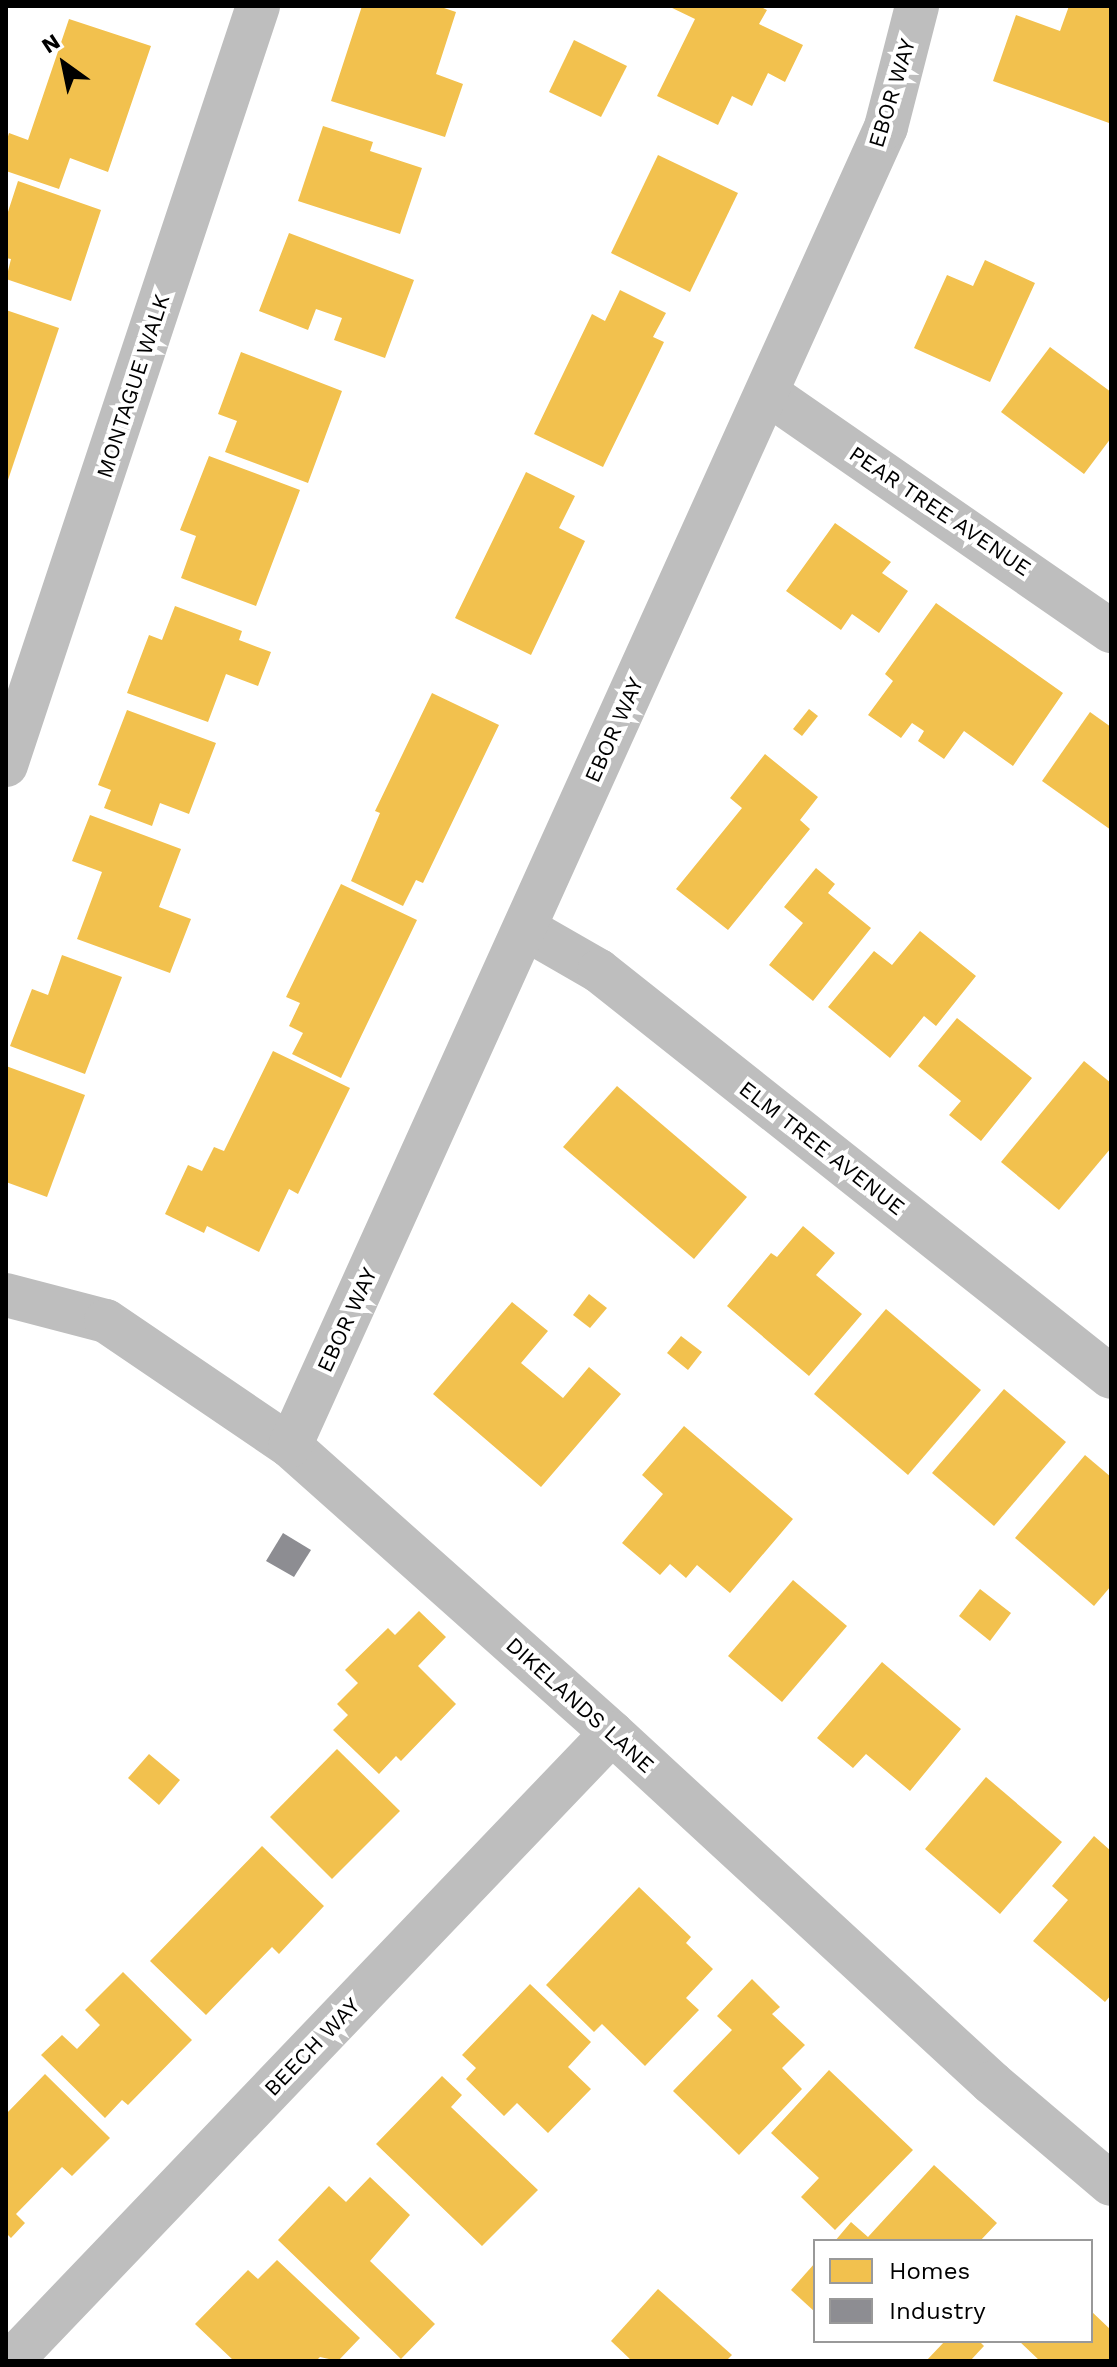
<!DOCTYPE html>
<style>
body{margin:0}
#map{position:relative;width:1117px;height:2367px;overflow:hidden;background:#fff;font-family:"Work Sans",sans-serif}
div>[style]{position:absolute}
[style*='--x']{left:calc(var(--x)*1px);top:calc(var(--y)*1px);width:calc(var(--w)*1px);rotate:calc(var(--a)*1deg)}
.homes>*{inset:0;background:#f2c14e}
.industry>*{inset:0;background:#8d8d92}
.minor>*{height:44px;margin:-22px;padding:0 22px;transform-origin:22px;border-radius:22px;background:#bebebe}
span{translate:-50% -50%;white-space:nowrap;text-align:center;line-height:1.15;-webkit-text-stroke:8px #fff;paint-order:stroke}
.street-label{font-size:22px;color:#000}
.frame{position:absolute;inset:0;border:8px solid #000;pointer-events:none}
.legend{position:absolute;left:813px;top:2239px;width:280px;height:104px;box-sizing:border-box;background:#fff;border:2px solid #999;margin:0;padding:10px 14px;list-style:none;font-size:24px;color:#000}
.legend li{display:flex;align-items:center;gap:16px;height:40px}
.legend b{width:40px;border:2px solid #999}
.north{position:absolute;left:24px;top:24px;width:80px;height:80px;-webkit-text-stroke:6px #fff;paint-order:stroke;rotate:327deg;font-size:22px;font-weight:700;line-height:32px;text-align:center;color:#000}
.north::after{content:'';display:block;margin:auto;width:28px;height:36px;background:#000;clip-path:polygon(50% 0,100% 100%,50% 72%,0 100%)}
</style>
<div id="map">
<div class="homes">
<i style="clip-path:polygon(362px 6px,438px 6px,456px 12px,436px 74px,463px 84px,445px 137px,331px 101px)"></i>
<i style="clip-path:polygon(668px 6px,759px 6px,767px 10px,759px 24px,803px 45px,785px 82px,768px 73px,752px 106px,732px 96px,718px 125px,657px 96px,695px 19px)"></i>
<i style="clip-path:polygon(1069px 6px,1111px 6px,1109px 123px,993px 81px,1016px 15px,1060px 31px)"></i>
<i style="clip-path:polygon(69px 19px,151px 46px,108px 172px,70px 158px,59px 189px,6px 171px,6px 143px,9px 133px,28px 140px)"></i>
<i style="clip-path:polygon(574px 40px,627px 66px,601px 117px,549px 92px)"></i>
<i style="clip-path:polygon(323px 126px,373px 142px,370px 151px,422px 168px,400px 234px,298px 201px)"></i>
<i style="clip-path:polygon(658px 155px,738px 193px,690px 292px,611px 253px)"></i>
<i style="clip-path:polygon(18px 181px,101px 210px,71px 301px,6px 279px,11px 259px,6px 258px,6px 218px)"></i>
<i style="clip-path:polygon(289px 233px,414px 280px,385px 358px,334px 340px,342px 318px,316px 309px,308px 330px,259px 311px)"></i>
<i style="clip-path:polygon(985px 260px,1035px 283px,990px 382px,914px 348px,947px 275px,973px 286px)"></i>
<i style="clip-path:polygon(620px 290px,666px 313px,653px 337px,664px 342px,603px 467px,534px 434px,592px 314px,605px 321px)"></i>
<i style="clip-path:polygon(6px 310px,59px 328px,7px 483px,6px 482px)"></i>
<i style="clip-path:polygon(1050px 347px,1111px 392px,1111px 438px,1084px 474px,1001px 412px)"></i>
<i style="clip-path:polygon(241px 352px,342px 391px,308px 483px,225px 452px,237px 421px,218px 414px)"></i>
<i style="clip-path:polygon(209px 456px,300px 490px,256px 606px,181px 578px,196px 536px,180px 530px)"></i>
<i style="clip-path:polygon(526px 472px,575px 496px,559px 528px,585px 541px,531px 655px,455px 618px)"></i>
<i style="clip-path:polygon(835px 523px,891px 562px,882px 573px,908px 591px,879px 633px,852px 614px,841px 630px,786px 591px)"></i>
<i style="clip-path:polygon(936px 603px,1063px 693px,1013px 766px,964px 731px,944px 759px,918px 741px,924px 731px,912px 723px,901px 738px,868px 715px,893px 681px,885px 674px)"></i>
<i style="clip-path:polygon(175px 606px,242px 631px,239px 640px,271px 652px,258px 686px,226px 674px,208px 722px,127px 693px,149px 635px,162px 640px)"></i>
<i style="clip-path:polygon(432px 693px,499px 725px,423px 883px,416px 880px,403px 906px,351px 881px,380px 813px,375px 811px)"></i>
<i style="clip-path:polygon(809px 709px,818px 716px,802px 736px,793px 729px)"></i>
<i style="clip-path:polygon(127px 710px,216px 743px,189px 814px,160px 803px,152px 826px,104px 808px,111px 790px,98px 785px)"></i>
<i style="clip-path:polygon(1090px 712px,1111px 727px,1111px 830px,1042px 781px)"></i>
<i style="clip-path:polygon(765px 754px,818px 797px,800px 820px,810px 829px,728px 930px,676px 889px,742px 808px,730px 798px)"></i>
<i style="clip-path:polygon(90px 815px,181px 849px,159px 907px,191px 919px,170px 973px,77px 939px,102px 872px,72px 861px)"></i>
<i style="clip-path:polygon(816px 868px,835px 884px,828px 893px,871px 928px,813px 1001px,769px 965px,803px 923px,784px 907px)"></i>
<i style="clip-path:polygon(341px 884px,417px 920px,341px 1078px,292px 1054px,303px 1033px,289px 1026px,300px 1003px,286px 997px)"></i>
<i style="clip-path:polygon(920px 931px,976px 976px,936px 1026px,924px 1016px,890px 1058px,828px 1007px,874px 951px,892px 965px)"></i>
<i style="clip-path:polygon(62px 955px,122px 977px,85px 1074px,10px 1046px,32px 989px,48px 995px)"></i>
<i style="clip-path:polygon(957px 1018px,1032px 1078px,981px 1141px,949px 1115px,961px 1101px,918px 1066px)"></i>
<i style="clip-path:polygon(273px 1051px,350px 1088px,298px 1194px,289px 1189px,259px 1252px,207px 1226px,204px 1233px,165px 1214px,188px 1165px,202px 1171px,214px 1147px,224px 1151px)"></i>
<i style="clip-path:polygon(1084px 1061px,1111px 1083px,1111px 1148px,1059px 1210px,1001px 1162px)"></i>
<i style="clip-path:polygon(6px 1066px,85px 1095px,47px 1197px,6px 1182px)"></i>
<i style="clip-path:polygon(617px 1086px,747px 1197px,694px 1259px,563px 1147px)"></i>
<i style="clip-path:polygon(803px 1226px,835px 1253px,816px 1275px,862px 1314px,809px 1376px,727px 1306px,771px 1253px,777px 1257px)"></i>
<i style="clip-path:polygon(589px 1294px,607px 1308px,590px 1328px,573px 1315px)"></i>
<i style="clip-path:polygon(512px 1302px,548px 1331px,521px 1363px,563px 1398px,589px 1367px,621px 1394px,541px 1487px,433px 1394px)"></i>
<i style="clip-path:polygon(886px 1309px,981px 1390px,908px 1475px,814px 1394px)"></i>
<i style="clip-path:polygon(681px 1336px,702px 1352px,688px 1370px,667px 1353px)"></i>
<i style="clip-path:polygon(1004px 1389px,1066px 1442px,994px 1526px,932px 1473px)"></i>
<i style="clip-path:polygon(684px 1426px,793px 1519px,730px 1593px,697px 1565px,686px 1578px,670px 1564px,660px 1575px,622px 1543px,663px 1494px,642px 1475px)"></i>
<i style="clip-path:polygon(1085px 1455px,1111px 1477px,1111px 1586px,1094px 1606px,1015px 1538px)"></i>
<i style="clip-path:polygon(793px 1580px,847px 1626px,782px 1702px,728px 1656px)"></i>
<i style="clip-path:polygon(980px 1589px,1011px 1613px,990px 1641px,959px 1616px)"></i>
<i style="clip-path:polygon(419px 1611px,446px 1637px,418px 1666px,456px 1704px,401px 1761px,396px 1756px,379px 1774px,333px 1730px,348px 1715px,337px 1704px,358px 1683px,345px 1670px,388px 1628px,395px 1635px)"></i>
<i style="clip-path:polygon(882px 1662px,961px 1729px,910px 1791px,866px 1754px,853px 1768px,817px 1738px)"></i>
<i style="clip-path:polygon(337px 1749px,400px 1811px,332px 1879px,270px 1817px)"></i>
<i style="clip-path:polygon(149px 1754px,180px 1780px,159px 1805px,128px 1778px)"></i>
<i style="clip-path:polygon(986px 1777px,1062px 1842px,1000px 1914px,925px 1849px)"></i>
<i style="clip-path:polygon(1094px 1836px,1111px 1851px,1111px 1995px,1105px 2002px,1033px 1941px,1068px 1900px,1052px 1886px)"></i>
<i style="clip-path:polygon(262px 1846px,324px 1906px,279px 1954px,272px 1947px,206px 2015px,150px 1961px)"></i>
<i style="clip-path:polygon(639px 1887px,691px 1937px,686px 1943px,713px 1969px,686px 1998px,699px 2010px,645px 2066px,602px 2024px,594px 2032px,546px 1985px)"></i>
<i style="clip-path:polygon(123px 1972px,192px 2040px,128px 2105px,122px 2100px,105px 2118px,41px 2055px,62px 2035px,77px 2049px,100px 2025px,85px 2010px)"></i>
<i style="clip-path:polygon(752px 1979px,780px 2007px,772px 2014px,805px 2045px,782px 2068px,802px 2089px,739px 2155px,673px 2091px,732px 2030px,717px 2016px)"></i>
<i style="clip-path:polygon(530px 1984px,591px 2042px,568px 2067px,591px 2089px,548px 2133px,517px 2103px,504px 2116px,466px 2079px,476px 2068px,462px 2055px)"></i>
<i style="clip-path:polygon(829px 2070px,913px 2150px,835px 2230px,801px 2197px,819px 2178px,771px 2133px)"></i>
<i style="clip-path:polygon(45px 2074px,110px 2138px,72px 2176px,62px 2167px,16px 2214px,25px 2223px,11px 2238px,6px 2233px,6px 2114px)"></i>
<i style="clip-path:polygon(442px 2076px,462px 2095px,451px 2107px,538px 2190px,482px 2246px,376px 2144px)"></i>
<i style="clip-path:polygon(934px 2165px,997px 2223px,980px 2241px,835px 2241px,851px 2222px,868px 2237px)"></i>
<i style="clip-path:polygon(370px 2177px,410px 2215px,370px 2261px,435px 2324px,401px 2359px,278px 2240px,329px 2186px,346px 2202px)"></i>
<i style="clip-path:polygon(277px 2260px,360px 2338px,338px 2361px,320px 2357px,316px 2361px,234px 2361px,195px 2324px,248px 2270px,258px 2279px)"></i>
<i style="clip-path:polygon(815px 2263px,815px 2312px,791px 2290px)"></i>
<i style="clip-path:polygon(658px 2289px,732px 2355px,726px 2361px,632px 2361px,611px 2341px)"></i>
<i style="clip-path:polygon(1091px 2311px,1111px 2330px,1111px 2361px,1040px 2361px,1019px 2341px,1091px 2341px)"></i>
<i style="clip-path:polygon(945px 2341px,979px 2341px,984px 2346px,970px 2361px,926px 2361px)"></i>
</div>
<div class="industry">
<i style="clip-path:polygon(283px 1533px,311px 1550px,294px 1577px,266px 1561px)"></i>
</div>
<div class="minor">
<i style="--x:767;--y:393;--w:418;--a:34.7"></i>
<i style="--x:6;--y:765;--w:800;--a:-71.63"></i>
<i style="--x:526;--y:929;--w:84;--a:29.9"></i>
<i style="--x:599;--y:971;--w:653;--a:38.41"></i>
<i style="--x:6;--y:1295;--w:103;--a:14.6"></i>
<i style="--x:106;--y:1321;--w:222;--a:34.2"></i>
<i style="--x:290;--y:1446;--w:431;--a:41.7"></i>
<i style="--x:612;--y:1733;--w:517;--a:42.65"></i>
<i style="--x:992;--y:2083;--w:156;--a:40.3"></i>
<i style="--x:290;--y:1446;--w:1447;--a:-65.68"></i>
<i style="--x:886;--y:127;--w:125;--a:-75.6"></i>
<i style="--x:11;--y:2361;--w:869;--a:-46.26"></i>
</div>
<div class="street-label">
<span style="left:892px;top:93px;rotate:-73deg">EBOR WAY</span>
<span style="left:133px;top:386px;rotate:-72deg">MONTAGUE WALK</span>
<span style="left:940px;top:511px;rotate:34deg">PEAR TREE AVENUE</span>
<span style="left:614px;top:730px;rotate:-66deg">EBOR WAY</span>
<span style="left:822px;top:1148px;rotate:38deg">ELM TREE AVENUE</span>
<span style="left:347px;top:1320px;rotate:-65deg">EBOR WAY</span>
<span style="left:580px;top:1705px;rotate:42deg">DIKELANDS LANE</span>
<span style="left:312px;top:2047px;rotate:-46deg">BEECH WAY</span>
</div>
<div class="frame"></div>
<ul class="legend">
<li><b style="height:22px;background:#f2c14e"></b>Homes</li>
<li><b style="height:22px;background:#8d8d92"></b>Industry</li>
</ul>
<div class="north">N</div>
</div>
